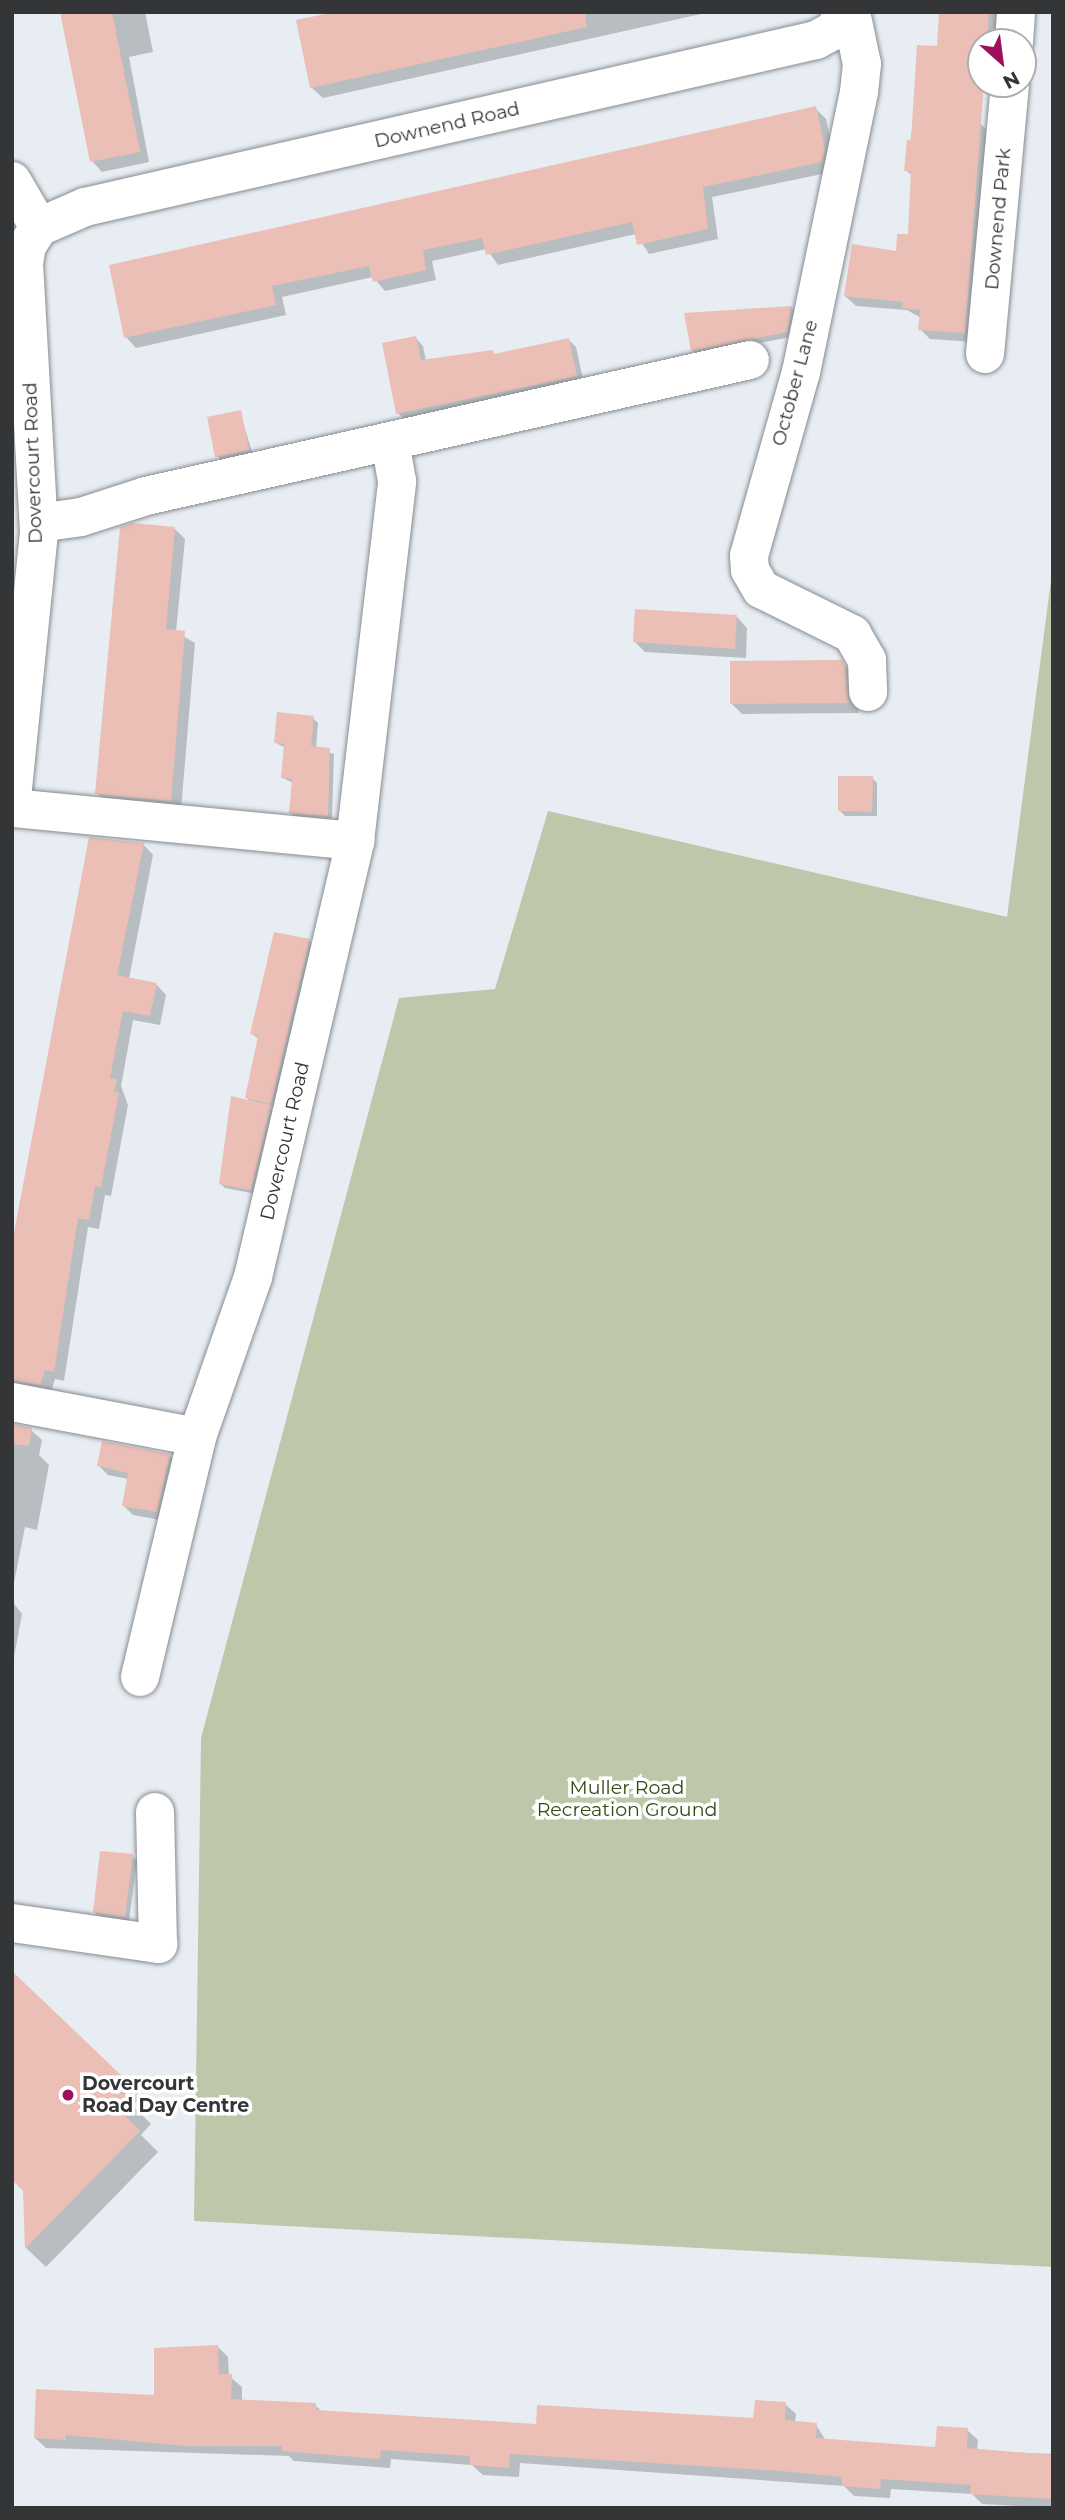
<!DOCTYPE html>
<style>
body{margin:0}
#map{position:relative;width:1065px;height:2520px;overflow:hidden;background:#e7edf2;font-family:Montserrat,sans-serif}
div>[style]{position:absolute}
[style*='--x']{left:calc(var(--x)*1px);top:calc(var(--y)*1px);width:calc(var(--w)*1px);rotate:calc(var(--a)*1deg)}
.green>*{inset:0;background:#bdc8aa}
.shadow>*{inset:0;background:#0003}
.building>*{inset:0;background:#ebbfb6}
.roads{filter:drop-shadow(0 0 2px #868c91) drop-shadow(0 0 2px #868c91)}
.minor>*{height:38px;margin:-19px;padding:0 19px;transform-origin:19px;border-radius:19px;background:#fff}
.dots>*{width:19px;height:19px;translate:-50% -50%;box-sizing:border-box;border:4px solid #fff;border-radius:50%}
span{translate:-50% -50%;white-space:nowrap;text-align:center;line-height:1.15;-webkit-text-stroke:7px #fff;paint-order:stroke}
.street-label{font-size:19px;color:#333537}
.park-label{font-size:19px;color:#384810}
.poi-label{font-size:19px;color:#333537;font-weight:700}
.left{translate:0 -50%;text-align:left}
.frame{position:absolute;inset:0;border:14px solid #333537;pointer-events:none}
.north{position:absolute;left:967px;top:28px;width:70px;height:70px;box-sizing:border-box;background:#fff;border:2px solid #adaeaf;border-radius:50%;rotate:152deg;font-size:19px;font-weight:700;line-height:28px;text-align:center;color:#333537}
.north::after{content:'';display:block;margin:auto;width:24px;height:32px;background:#9c105e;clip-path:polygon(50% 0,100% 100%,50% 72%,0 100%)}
</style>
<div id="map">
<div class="green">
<i style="clip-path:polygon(1053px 565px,1053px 2267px,194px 2221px,201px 1738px,399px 998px,495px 989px,548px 811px,1007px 917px)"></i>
</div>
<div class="shadow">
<i style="clip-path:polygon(61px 12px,145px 12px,153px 52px,129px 57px,149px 162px,102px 172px,92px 161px)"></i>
<i style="clip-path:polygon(340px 12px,710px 12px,323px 98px,312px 88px,298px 22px)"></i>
<i style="clip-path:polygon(941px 12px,999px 12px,997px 42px,981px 42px)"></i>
<i style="clip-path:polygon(815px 108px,826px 119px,835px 161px,832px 172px,712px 197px,718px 239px,649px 254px,636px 234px,498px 265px,487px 249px,432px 261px,436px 280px,385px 291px,373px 277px,282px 297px,286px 315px,136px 348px,126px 337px,111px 266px)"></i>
<i style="clip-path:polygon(914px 117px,980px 123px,991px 134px,975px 342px,930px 339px,920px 329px,921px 318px,907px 310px,856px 306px,845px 296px,898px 253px,910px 236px,913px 177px,906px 170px)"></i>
<i style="clip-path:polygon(792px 308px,796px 313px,791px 337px,697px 355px,692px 350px,686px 315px)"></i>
<i style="clip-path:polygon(416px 338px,423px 346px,426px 361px,493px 352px,496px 356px,569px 340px,576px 347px,584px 384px,405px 420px,398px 413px)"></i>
<i style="clip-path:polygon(240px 412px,253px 455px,222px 461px,217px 456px)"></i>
<i style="clip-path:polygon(174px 528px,185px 539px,176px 632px,195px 643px,181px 810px,108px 804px,97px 793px)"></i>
<i style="clip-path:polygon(737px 617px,747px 628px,746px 658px,645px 652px,635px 642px)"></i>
<i style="clip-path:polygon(841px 662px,852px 673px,859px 713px,742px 714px,731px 703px)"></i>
<i style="clip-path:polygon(313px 718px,318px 723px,316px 748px,334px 754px,332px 820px,295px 817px,290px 812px,293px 783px,283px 778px,286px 748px,276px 743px)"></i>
<i style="clip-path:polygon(872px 778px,877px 783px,877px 816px,845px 816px,840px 811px)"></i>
<i style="clip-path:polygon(143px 844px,153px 855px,129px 979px,156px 984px,166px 995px,160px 1025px,133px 1020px,121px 1086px,128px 1105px,111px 1196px,105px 1195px,99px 1229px,88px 1227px,64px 1381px,55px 1379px,50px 1395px,12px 1395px,12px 1248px)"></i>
<i style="clip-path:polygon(309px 941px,314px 946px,276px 1108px,270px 1107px,275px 1112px,256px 1194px,225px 1188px,220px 1183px,252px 1103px,247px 1098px,259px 1039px,252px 1034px)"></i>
<i style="clip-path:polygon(12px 1425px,31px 1430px,42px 1440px,39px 1455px,49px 1465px,37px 1530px,25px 1527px,12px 1593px)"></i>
<i style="clip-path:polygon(170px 1456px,179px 1465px,166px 1521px,133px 1515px,124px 1506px,128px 1479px,108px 1475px,99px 1466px)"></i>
<i style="clip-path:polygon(12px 1601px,22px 1614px,12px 1668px)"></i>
<i style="clip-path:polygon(132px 1856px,137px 1861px,129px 1921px,99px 1917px,94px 1912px)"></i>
<i style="clip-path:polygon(122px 2078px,141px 2097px,133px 2106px,151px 2124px,141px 2135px,158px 2152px,46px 2267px,27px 2249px,25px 2191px,13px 2179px)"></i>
<i style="clip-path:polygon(218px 2347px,228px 2357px,229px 2376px,242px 2387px,242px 2401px,315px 2405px,322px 2412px,538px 2426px,755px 2420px,785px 2404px,796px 2414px,795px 2423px,816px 2425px,826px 2441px,937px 2448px,967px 2430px,978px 2440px,977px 2451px,1053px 2454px,1053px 2508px,982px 2504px,972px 2494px,891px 2489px,890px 2498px,854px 2496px,844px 2486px,520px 2463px,519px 2477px,483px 2475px,472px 2465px,391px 2459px,390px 2468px,294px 2461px,289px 2456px,46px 2448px,35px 2438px,155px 2397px)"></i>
</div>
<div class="building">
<i style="clip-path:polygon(60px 12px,112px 12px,140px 152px,90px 162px)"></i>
<i style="clip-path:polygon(335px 12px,585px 12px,587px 27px,310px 88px,296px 20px)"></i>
<i style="clip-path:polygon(939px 12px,989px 12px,987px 42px,981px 42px,984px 84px,965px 333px,918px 330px,920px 310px,902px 308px,903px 302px,844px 296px,852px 244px,896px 251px,897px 234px,908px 234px,911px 171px,904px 171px,907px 140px,911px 140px,917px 45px,937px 46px)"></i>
<i style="clip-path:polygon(816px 106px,825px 149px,822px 162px,703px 187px,708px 229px,637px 245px,632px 222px,486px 255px,482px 238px,423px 250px,426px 270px,373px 282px,369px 266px,272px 286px,276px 305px,124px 338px,109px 265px)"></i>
<i style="clip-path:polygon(792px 306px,787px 332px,691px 351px,684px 313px)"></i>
<i style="clip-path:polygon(416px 336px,421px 360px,493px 350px,494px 354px,569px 338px,577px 376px,396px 414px,382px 343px)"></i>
<i style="clip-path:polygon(241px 410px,249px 450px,215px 457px,207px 417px)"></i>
<i style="clip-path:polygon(133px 523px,175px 527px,166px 629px,185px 631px,171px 801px,95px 794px,120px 527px)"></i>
<i style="clip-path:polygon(635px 609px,737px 615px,735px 649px,633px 642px)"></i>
<i style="clip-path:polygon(828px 660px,842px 660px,845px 666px,849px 703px,730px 704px,730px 661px)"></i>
<i style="clip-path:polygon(277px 712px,314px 716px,311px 746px,330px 748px,328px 816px,289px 813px,292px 779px,281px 778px,284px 744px,274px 743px)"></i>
<i style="clip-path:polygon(838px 776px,873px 776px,872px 812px,838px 811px)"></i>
<i style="clip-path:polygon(89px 837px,144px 843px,117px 975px,157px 983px,150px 1016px,123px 1011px,110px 1078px,117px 1079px,114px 1092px,119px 1093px,101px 1187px,95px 1186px,89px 1220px,78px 1218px,54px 1372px,45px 1370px,40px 1385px,12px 1381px,12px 1243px)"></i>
<i style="clip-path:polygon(274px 932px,310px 939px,271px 1104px,245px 1098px,258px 1036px,250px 1034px)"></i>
<i style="clip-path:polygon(231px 1096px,271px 1105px,251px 1190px,219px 1184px)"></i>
<i style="clip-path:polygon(12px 1424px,32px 1428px,29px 1446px,12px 1444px)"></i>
<i style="clip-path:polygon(102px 1441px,170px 1454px,157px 1512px,122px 1506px,128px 1473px,97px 1466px)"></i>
<i style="clip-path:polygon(100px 1851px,133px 1854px,125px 1917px,93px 1912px)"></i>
<i style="clip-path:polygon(12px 1971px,123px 2077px,114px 2086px,133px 2103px,123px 2114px,140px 2131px,25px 2249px,23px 2191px,12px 2180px)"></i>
<i style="clip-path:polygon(218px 2345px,219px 2374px,232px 2374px,231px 2399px,316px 2403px,316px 2410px,536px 2424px,537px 2405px,753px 2418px,755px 2400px,786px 2402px,785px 2420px,817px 2423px,816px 2438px,935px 2447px,937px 2426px,968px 2428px,967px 2448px,1053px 2455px,1053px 2499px,970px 2494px,971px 2485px,881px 2479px,880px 2489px,842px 2486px,842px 2477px,781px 2471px,510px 2454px,509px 2468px,470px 2465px,470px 2456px,381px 2450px,380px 2459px,282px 2451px,282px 2446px,186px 2446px,66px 2435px,66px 2440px,34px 2438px,36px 2389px,154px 2395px,154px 2348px)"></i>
</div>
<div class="roads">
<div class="minor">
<i style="--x:851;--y:12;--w:53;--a:78.1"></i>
<i style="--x:862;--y:64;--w:28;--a:96"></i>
<i style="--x:859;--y:92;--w:286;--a:101.7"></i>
<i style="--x:801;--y:372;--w:191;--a:105.8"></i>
<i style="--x:749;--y:556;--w:14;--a:86"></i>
<i style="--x:750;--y:570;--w:22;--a:60"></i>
<i style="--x:761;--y:589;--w:102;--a:26.3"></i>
<i style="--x:852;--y:634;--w:30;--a:60"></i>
<i style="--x:867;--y:660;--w:32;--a:88"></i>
<i style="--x:1014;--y:42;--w:30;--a:-86"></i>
<i style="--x:12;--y:181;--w:53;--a:59.6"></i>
<i style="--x:985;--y:354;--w:271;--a:-84.7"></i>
<i style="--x:39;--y:523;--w:42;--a:-8.1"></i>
<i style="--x:81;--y:517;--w:68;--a:-17.9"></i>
<i style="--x:146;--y:496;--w:619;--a:-12.69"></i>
<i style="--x:12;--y:798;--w:268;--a:-84.2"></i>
<i style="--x:39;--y:531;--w:268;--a:-93.2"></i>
<i style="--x:24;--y:263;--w:17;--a:-80"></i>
<i style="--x:27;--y:246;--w:22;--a:-58"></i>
<i style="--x:39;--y:227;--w:50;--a:-23.5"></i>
<i style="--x:85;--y:207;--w:750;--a:-12.87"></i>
<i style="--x:816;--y:40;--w:19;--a:-28"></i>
<i style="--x:833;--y:31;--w:23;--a:-56"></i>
<i style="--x:12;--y:808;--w:345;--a:5.5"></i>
<i style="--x:12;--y:1402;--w:188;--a:10.7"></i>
<i style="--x:140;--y:1677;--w:247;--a:-76.6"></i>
<i style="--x:197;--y:1437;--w:170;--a:-70.7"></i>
<i style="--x:253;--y:1277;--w:448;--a:-76.8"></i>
<i style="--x:355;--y:841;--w:362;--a:-83.3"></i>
<i style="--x:397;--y:481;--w:40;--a:-100"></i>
<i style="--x:12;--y:1923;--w:148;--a:8.2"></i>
<i style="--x:158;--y:1944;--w:132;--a:-91.3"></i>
</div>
</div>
<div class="dots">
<i style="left:68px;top:2095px;background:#9c105e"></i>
</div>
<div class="street-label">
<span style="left:447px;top:125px;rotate:-13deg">Downend Road</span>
<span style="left:998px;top:219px;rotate:-85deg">Downend Park</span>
<span style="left:795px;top:383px;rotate:-75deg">October Lane</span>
<span style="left:33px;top:463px;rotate:-92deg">Dovercourt Road</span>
<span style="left:285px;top:1141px;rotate:-77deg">Dovercourt Road</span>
</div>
<div class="park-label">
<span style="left:627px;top:1799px">Muller Road<br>Recreation Ground</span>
</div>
<div class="poi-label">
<span class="left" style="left:82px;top:2095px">Dovercourt<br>Road Day Centre</span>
</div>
<div class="frame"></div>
<div class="north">N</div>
</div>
